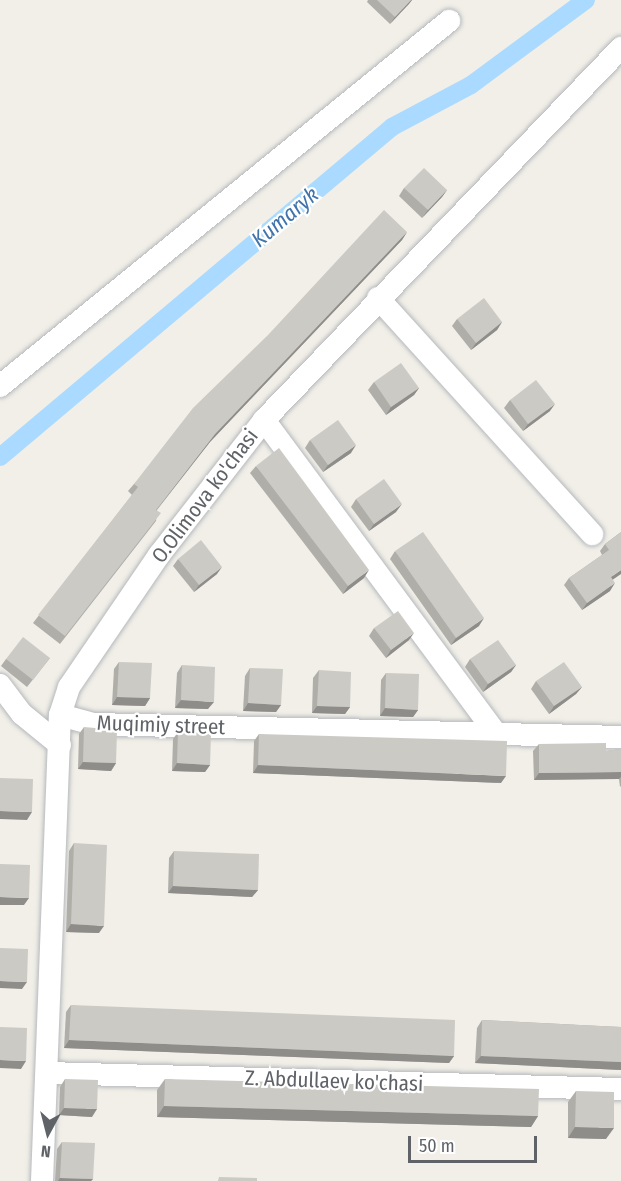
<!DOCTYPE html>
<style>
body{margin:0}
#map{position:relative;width:621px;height:1181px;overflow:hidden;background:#f1efe8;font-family:"Fira Sans Condensed",sans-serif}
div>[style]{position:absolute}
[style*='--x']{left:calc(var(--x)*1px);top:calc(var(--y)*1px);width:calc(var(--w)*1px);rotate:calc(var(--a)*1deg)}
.canal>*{height:18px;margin:-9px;padding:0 9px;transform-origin:9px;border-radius:9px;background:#aadaff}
.roads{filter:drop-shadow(0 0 2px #b5b8bc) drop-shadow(0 0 2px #b5b8bc)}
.minor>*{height:22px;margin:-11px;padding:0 11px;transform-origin:11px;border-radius:11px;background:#fff}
.wall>*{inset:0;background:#afaea9}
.shaded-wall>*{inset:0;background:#8f8d8a}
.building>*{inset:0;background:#cccac5}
span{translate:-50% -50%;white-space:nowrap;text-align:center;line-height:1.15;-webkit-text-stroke:4.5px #fff;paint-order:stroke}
.street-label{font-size:21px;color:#5f6368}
.water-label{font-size:22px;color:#4174aa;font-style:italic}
.north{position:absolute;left:18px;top:1103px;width:60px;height:60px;-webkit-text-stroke:4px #fff;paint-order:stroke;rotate:187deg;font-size:16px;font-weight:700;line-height:24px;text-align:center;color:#5f6368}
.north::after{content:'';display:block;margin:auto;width:21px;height:27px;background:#5f6368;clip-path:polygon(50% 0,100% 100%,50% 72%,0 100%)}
.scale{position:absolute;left:408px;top:1136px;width:129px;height:27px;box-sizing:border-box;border:3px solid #5f6368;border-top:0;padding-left:8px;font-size:18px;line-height:21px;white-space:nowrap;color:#5f6368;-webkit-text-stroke:4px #fff;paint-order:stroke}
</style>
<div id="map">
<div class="canal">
<i style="--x:0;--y:457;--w:512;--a:-40.09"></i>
<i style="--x:392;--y:127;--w:89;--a:-28"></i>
<i style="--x:471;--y:85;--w:143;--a:-36.5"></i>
</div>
<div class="roads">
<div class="minor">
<i style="--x:378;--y:298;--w:319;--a:47.8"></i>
<i style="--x:0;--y:386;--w:579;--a:-39.11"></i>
<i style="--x:264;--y:420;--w:393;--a:53.5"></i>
<i style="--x:0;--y:685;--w:36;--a:53"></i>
<i style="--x:22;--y:714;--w:49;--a:39.2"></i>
<i style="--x:60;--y:715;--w:35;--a:15"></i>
<i style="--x:94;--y:724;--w:527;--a:1.41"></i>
<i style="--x:47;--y:1073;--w:574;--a:1.6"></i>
<i style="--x:42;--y:1181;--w:466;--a:-87.8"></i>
<i style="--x:60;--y:715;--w:29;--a:-72"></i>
<i style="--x:69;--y:687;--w:160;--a:-55.7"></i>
<i style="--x:159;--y:555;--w:171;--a:-52.1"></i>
<i style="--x:264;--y:420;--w:516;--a:-46.18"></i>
</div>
</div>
<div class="wall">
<i style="clip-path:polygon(368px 0,412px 0,390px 24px,367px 2px)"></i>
<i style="clip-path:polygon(404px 188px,447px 190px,442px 197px,422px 218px,399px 196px)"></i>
<i style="clip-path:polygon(407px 232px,402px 240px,210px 442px,157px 510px,156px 521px,60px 644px,33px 623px,132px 495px,128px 491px,134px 484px)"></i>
<i style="clip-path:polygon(457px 319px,502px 322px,497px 330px,471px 350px,452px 326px)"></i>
<i style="clip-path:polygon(374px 382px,419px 388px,414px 395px,386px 415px,368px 390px)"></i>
<i style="clip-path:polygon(510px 400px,550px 411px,523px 431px,504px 408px)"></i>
<i style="clip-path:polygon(310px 440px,351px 453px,323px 472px,305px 448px)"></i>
<i style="clip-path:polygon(256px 466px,364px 578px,343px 594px,250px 473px)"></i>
<i style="clip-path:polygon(356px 499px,396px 512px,369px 531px,351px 507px)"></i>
<i style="clip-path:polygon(621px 532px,610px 591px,582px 610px,564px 585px,569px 578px,602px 555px,600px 551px,605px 544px)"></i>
<i style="clip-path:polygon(395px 551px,479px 626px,451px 645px,390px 559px)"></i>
<i style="clip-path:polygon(178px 559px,217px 574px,194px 592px,173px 566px)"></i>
<i style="clip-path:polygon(374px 628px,409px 640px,386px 658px,369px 636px)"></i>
<i style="clip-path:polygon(50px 658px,27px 687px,1px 666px,6px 659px)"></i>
<i style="clip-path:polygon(470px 659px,516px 665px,511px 672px,483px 692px,465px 667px)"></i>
<i style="clip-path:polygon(119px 662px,150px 698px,145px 706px,112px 705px,114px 669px)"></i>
<i style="clip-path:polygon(182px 665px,208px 709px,175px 708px,177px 673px)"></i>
<i style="clip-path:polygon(250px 668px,281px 705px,276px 712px,243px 711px,245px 676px)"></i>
<i style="clip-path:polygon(319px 670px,350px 707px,345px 714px,312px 713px,313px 678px)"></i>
<i style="clip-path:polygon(386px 673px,418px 710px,413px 717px,380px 716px,381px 680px)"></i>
<i style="clip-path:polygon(536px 681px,582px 687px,576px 694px,549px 714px,531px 689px)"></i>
<i style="clip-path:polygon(84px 727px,116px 763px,111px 771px,78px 769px,79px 734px)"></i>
<i style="clip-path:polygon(178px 732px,210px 765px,205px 772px,172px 771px,173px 739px)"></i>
<i style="clip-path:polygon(259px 734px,501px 783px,253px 773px,254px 741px)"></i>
<i style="clip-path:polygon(539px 744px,606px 751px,621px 749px,621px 786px,620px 787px,619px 779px,534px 780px,533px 751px)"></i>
<i style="clip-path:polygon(74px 843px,99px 933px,66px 932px,69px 851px)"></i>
<i style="clip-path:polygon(174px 851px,258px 890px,252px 897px,168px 893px,169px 858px)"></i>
<i style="clip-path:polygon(71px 1005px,454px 1056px,449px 1063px,64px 1048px,66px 1012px)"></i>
<i style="clip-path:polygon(482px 1020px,621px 1027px,621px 1070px,475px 1063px,477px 1028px)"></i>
<i style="clip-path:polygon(65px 1079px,92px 1117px,59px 1115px,60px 1087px)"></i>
<i style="clip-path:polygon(165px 1079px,538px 1116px,531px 1127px,157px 1117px,157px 1090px)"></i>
<i style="clip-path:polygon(576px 1091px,606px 1139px,568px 1138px,568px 1102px)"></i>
<i style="clip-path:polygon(62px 1142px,93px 1179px,91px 1181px,55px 1181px,57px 1149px)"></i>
</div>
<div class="shaded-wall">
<i style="clip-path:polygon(411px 0,412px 0,409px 4px,390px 24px,395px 17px)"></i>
<i style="clip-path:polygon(447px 190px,442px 197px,422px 218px,428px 210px)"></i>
<i style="clip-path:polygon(407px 232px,402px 240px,210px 442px,151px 517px,215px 434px)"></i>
<i style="clip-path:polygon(502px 322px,497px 330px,471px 350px,476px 343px)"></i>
<i style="clip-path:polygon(419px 388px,414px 395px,386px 415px,391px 407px)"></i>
<i style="clip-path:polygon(555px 404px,550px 411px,523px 431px,528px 424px)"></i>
<i style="clip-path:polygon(356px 445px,351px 453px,323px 472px,328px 465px)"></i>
<i style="clip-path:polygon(402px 504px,396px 512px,369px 531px,374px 524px)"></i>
<i style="clip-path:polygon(222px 567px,217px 574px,194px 592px,199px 585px)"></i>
<i style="clip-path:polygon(369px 570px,364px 578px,343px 594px,348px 586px)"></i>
<i style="clip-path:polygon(621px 570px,621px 574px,605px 585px,611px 577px)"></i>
<i style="clip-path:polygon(615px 583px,610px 591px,582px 610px,587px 603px)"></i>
<i style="clip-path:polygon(484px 618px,479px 626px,451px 645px,456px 638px)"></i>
<i style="clip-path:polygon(414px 633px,409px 640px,386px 658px,391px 650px)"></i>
<i style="clip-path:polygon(516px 665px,511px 672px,483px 692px,488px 684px)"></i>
<i style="clip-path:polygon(582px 687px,576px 694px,549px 714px,554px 706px)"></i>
<i style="clip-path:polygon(117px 697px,150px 698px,145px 706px,112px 705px)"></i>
<i style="clip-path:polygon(181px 700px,214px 702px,208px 709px,175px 708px)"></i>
<i style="clip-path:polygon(248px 703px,281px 705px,276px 712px,243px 711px)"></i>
<i style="clip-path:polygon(317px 706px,350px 707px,345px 714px,312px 713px)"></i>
<i style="clip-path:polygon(385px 708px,418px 710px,413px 717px,380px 716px)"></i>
<i style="clip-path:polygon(83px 762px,116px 763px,111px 771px,78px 769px)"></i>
<i style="clip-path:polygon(177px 763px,210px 765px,205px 772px,172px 771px)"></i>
<i style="clip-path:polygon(258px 765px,506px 776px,501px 783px,253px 773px)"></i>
<i style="clip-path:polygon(621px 772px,621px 777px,619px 779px,534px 780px,539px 773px)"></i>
<i style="clip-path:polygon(0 811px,32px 812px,27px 820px,0 819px)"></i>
<i style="clip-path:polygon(173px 886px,258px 890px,252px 897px,168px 893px)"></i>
<i style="clip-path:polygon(0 897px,29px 898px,24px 905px,0 905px)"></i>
<i style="clip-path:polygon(71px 924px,104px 926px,99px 933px,66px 932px)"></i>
<i style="clip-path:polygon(0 981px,27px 982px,22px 989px,0 988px)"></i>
<i style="clip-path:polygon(69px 1040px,454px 1056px,449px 1063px,64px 1048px)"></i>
<i style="clip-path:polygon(481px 1056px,621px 1062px,621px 1070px,475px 1063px)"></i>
<i style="clip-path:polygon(0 1060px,26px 1061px,21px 1069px,0 1068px)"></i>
<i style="clip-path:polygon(164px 1106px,538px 1116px,531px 1127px,157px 1117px)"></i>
<i style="clip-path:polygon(64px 1108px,97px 1109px,92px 1117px,59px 1115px)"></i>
<i style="clip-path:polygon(575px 1127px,614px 1128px,606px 1139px,568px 1138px)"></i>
<i style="clip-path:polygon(60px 1178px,93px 1179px,91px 1181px,58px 1181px)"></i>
</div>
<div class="building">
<i style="clip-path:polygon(377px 0,411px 0,395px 17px)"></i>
<i style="clip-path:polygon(424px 168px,447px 190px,428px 210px,404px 188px)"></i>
<i style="clip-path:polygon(384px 210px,407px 232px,215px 434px,156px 510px,161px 513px,65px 636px,38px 615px,138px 487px,134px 484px,193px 408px,268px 335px)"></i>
<i style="clip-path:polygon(484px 298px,502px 322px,476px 343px,457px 319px)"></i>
<i style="clip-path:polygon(401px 363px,419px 388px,391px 407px,374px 382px)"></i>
<i style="clip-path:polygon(536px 380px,555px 404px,528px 424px,510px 400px)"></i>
<i style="clip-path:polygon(338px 420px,356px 445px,328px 465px,310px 440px)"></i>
<i style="clip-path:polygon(279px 448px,369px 570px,348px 586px,256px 466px)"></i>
<i style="clip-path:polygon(384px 479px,402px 504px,374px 524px,356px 499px)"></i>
<i style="clip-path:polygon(423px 532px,484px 618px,456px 638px,395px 551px)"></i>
<i style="clip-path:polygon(621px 532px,621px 570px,611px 577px,615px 583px,587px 603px,569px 578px,609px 550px,605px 544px)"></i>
<i style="clip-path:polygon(201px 540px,222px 567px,199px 585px,178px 559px)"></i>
<i style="clip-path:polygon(398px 611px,414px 633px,391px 650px,374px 628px)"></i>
<i style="clip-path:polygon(23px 637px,50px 658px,33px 680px,6px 659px)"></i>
<i style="clip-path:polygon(498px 640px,516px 665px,488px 684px,470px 659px)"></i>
<i style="clip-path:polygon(119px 662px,152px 663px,150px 698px,117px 697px)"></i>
<i style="clip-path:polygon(564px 662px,582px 687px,554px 706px,536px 681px)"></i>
<i style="clip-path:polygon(182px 665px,215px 667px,214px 702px,181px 700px)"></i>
<i style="clip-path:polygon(250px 668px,283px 669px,281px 705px,248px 703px)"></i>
<i style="clip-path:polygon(319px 670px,351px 672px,350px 707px,317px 706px)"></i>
<i style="clip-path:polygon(386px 673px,419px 674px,418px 710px,385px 708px)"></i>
<i style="clip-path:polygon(84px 727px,117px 730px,116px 763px,83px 762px)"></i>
<i style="clip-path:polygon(178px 732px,211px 733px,210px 765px,177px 763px)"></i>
<i style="clip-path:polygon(259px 734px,507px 741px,506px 776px,258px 765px)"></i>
<i style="clip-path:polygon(606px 743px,606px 751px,621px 749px,621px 772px,539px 773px,539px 744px)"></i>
<i style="clip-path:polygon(0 778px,33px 779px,32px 812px,0 811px)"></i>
<i style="clip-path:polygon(74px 843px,107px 845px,104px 926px,71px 924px)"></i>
<i style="clip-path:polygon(174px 851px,259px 854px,258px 890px,173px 886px)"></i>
<i style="clip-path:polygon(0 864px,30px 865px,29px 898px,0 897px)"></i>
<i style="clip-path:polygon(0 948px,28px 949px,27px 982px,0 981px)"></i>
<i style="clip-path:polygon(71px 1005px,455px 1020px,454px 1056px,69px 1040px)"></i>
<i style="clip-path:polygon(482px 1020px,621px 1027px,621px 1062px,481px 1056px)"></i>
<i style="clip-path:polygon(0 1027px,27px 1028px,26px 1061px,0 1060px)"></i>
<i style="clip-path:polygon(65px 1079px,98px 1080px,97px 1109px,64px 1108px)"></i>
<i style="clip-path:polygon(165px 1079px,539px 1089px,538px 1116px,164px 1106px)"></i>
<i style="clip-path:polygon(576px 1091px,614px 1092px,614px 1128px,575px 1127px)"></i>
<i style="clip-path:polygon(62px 1142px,95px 1143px,93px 1179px,60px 1178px)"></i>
<i style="clip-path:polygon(219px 1177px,257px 1178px,257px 1181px,218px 1181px)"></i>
</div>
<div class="street-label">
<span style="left:205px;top:496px;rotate:-53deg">O.Olimova ko'chasi</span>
<span style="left:161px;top:725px;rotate:2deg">Muqimiy street</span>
<span style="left:334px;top:1081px;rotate:2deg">Z. Abdullaev ko'chasi</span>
</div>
<div class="water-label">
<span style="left:285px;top:217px;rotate:-40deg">Kumaryk</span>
</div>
<div class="north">N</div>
<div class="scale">50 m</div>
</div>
